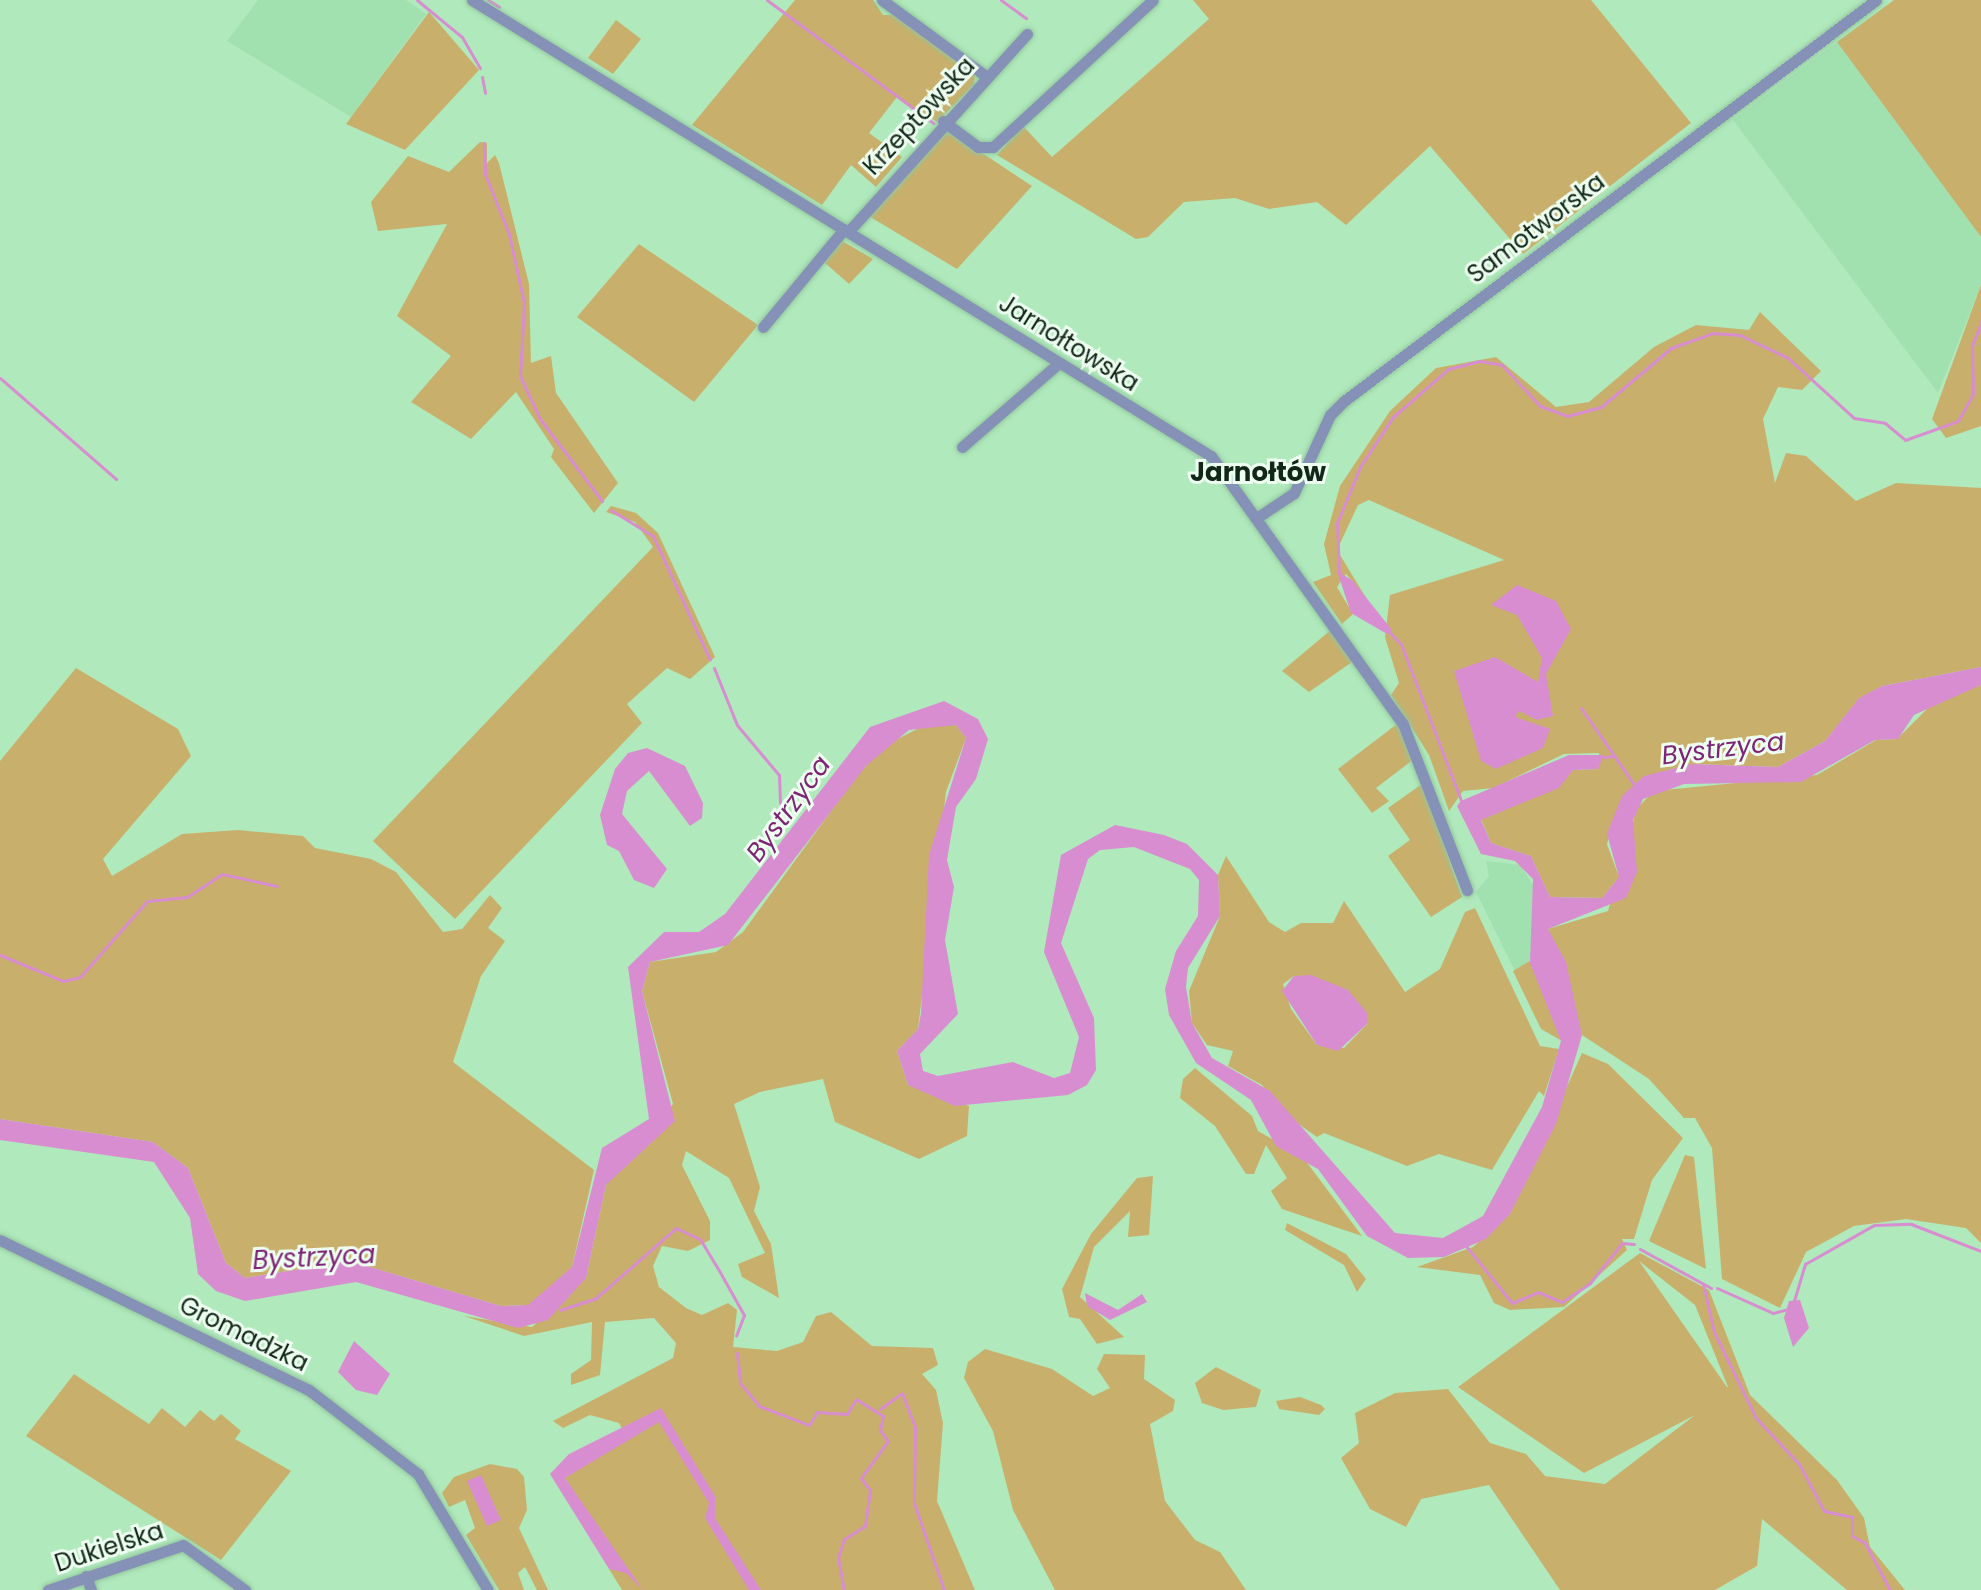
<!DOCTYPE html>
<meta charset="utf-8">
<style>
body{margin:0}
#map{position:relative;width:1981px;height:1590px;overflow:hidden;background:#b0e9bc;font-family:Poppins,sans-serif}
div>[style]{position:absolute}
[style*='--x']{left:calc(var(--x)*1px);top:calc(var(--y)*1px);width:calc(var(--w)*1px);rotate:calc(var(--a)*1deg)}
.built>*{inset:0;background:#a1e1af}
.green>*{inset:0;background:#c8b06c}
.water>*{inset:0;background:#d88dd0}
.stream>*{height:3px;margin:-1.5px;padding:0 1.5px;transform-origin:1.5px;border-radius:1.5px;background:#d88dd0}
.roads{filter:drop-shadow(0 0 2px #93c69e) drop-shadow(0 0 2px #93c69e)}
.minor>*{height:11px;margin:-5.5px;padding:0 5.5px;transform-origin:5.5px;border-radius:5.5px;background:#8591b6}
span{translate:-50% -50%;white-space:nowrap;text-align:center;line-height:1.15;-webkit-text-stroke:6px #eefff1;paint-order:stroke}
.street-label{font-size:24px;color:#112717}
.neighbourhood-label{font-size:26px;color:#112717;font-weight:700}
.water-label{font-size:26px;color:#7d2477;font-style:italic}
</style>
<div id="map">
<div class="built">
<i style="clip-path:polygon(258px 0,406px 0,426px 14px,351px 117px,227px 41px)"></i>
<i style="clip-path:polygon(1837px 42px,1981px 237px,1981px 285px,1938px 393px,1733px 120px)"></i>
<i style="clip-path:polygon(1486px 861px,1520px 865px,1537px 891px,1530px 963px,1515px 971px,1476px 892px,1489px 876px)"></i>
</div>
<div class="green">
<i style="clip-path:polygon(795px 0,873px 0,883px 15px,898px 15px,975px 74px,974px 85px,937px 122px,897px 97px,869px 133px,902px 157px,876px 187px,851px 165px,822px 205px,692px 125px)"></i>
<i style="clip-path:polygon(1193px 0,1591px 0,1691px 123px,1523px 254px,1430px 146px,1346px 225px,1317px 202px,1269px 209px,1235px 198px,1184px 202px,1148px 237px,1136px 239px,997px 155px,1023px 126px,1052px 157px,1209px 19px)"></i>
<i style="clip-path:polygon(1894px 0,1981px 0,1981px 237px,1837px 42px)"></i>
<i style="clip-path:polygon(429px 12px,479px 70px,405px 150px,346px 124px)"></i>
<i style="clip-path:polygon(616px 20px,641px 39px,613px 74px,588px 58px)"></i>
<i style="clip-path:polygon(943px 127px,1032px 186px,957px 269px,867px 215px)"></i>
<i style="clip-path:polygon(480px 142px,487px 143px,487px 163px,495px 155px,499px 163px,529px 284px,531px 363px,551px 356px,556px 393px,618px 483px,594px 513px,551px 457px,554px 449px,516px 392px,471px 439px,411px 402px,451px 356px,397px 316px,447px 224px,378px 231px,371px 202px,408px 156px,449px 172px)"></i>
<i style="clip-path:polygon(842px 241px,873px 259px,849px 284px,824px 262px)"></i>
<i style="clip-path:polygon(639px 244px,758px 325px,694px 402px,577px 317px)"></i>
<i style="clip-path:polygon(1981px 285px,1981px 426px,1946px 438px,1932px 419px)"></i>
<i style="clip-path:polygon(1760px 312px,1821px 371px,1802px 390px,1778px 387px,1763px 419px,1775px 483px,1786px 453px,1806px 456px,1856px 501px,1896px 483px,1981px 488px,1981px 667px,1882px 686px,1859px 699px,1825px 741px,1778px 767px,1692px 764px,1615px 816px,1607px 844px,1619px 877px,1602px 898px,1550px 897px,1531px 856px,1491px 843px,1481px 819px,1558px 787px,1573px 770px,1598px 769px,1599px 753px,1564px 754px,1493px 788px,1463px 791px,1449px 811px,1429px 755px,1391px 695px,1399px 683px,1385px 637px,1390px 595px,1504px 560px,1369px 500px,1358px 505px,1337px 550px,1368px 601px,1346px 574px,1337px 587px,1353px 614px,1342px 624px,1313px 582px,1331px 575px,1324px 544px,1340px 486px,1390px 411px,1436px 368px,1496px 357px,1556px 407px,1589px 402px,1654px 347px,1696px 325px,1749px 330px)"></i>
<i style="clip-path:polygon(611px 506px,636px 513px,658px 533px,715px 657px,690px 679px,667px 668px,627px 704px,642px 723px,455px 919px,373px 841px,653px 547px,635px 522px,606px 512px)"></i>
<i style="clip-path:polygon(1332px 629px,1355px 660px,1309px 692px,1282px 671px)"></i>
<i style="clip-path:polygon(76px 668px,178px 729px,191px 756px,103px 859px,112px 876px,182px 834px,238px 830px,303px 836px,315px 848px,371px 859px,396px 872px,443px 932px,462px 929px,490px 895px,502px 908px,488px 928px,505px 941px,481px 976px,453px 1062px,594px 1170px,572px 1267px,558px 1286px,528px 1305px,501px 1306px,350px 1261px,245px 1278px,226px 1263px,188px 1168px,153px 1142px,0 1119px,0 761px)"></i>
<i style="clip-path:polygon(1981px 685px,1981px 1243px,1966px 1228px,1906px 1219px,1854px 1226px,1806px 1252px,1780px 1308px,1722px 1279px,1712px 1148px,1695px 1118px,1684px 1118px,1649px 1079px,1582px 1035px,1548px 929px,1608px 911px,1637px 808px,1654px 791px,1817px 775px,1876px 740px,1897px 739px,1933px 703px)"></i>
<i style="clip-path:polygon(1397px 724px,1414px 759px,1376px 788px,1389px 801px,1372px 813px,1338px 769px)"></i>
<i style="clip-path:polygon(925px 725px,956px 725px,966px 738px,946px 792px,918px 1029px,897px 1051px,908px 1085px,969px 1106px,967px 1136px,919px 1159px,835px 1122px,823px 1079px,760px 1092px,734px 1104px,760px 1187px,754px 1211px,771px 1244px,779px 1298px,742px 1277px,738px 1264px,765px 1253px,729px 1178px,686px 1151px,682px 1165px,710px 1221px,710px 1240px,688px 1251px,662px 1246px,653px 1266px,659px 1287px,686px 1308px,702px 1315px,728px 1303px,737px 1310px,733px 1347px,777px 1351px,803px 1342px,816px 1316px,831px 1312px,872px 1346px,933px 1348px,938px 1365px,922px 1374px,936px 1390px,943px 1423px,937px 1501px,975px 1590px,622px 1590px,609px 1569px,617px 1558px,565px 1478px,627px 1438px,619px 1423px,590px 1415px,563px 1428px,553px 1421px,673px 1358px,676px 1343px,654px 1318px,605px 1322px,600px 1375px,571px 1385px,571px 1374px,591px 1360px,592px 1322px,524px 1336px,464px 1316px,532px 1327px,586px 1278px,606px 1185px,673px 1104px,642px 991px,650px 962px,716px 952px,743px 932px,858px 774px,888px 744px)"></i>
<i style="clip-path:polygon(1422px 784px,1462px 897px,1431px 917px,1388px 856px,1410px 840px,1388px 808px)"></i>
<i style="clip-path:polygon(evenodd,1226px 856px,1269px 922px,1285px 932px,1301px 923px,1333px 923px,1344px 901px,1405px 992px,1440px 969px,1465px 912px,1475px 908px,1540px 1046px,1559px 1049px,1544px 1096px,1539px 1091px,1492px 1170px,1439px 1154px,1407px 1166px,1324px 1133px,1317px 1137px,1283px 1113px,1262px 1085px,1228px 1066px,1233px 1051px,1207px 1045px,1192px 1023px,1189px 991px,1220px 916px,1218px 875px,1226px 856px,1294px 976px,1348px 990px,1368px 1023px,1344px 1048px,1317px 1045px,1291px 1009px,1283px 984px,1294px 976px)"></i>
<i style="clip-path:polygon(1533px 959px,1562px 1028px,1562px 1041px,1541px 1029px,1513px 971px)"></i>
<i style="clip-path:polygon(1582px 1053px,1608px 1064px,1683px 1138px,1652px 1180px,1634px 1239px,1622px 1239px,1627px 1250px,1564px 1307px,1510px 1310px,1494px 1303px,1480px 1275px,1417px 1267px,1473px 1247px,1510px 1214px)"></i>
<i style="clip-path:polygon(1195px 1068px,1252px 1116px,1258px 1131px,1302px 1156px,1362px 1236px,1282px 1209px,1271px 1191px,1287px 1178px,1266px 1145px,1254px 1174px,1246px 1174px,1215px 1126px,1180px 1098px,1183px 1079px)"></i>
<i style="clip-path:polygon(1685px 1155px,1694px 1157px,1706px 1269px,1649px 1241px)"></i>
<i style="clip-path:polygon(1153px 1176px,1149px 1235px,1128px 1237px,1130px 1211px,1094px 1247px,1080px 1297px,1124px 1337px,1097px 1344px,1080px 1319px,1069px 1317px,1062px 1289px,1091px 1234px,1137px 1178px)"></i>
<i style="clip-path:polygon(1287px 1223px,1346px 1254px,1366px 1279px,1357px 1292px,1344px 1265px,1285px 1230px)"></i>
<i style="clip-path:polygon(evenodd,1640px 1253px,1709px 1290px,1750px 1395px,1837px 1480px,1864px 1518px,1870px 1547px,1905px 1590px,1847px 1590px,1762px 1519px,1757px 1566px,1715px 1590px,1560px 1590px,1489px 1485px,1421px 1499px,1406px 1527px,1370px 1509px,1341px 1458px,1359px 1443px,1355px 1413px,1395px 1393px,1448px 1389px,1490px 1443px,1526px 1454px,1545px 1476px,1605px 1484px,1695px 1415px,1584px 1473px,1458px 1387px,1640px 1253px,1639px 1261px,1695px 1305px,1728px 1387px,1727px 1387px,1639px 1261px)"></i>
<i style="clip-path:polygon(985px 1349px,1052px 1369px,1093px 1396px,1110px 1388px,1097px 1369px,1104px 1354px,1145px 1355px,1144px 1379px,1175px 1400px,1173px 1411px,1150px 1424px,1165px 1501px,1195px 1540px,1220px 1552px,1246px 1590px,1055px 1590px,1013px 1510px,993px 1431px,964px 1378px,968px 1362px)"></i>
<i style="clip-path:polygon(1216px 1367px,1261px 1390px,1256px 1407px,1223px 1410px,1202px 1403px,1195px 1383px)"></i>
<i style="clip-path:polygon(74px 1374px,149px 1424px,162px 1408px,185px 1427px,200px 1410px,214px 1421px,221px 1414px,241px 1431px,235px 1439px,291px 1471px,221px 1560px,26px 1436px)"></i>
<i style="clip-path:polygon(1300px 1397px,1321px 1405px,1325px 1409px,1319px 1415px,1279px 1409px,1276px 1401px)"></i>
<i style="clip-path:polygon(490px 1464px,517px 1469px,524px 1477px,527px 1510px,519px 1528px,548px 1590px,537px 1590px,525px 1567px,518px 1573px,524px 1590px,499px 1590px,466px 1535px,475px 1528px,465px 1500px,449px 1507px,442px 1493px,454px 1477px)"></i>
</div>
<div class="water">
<i style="clip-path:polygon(1337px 571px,1353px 581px,1392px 630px,1387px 634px,1351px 613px)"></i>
<i style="clip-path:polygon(1517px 585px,1556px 601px,1571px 629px,1546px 674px,1553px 716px,1537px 720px,1519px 711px,1515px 717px,1550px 729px,1543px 748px,1496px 769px,1481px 761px,1454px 671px,1495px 657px,1538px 682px,1542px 658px,1517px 615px,1491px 605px)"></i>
<i style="clip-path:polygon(1981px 667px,1981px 685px,1914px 715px,1898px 739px,1875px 740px,1801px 782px,1684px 784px,1643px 799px,1633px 820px,1637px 872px,1626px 898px,1548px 929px,1566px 962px,1582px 1035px,1556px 1124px,1510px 1214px,1486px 1239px,1444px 1257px,1408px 1258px,1367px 1236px,1318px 1169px,1276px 1146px,1251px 1100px,1196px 1063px,1169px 1015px,1165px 989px,1176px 951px,1198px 916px,1199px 880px,1190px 869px,1134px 847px,1100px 850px,1088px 859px,1061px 943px,1094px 1018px,1096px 1070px,1087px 1085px,1068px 1095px,955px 1106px,908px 1085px,897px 1051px,918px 1029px,921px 1013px,929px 855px,966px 738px,956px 725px,909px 730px,866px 766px,728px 945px,650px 962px,642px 991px,675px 1121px,606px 1185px,586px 1278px,548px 1320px,518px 1328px,356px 1282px,245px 1301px,216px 1291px,198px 1274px,190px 1218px,154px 1162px,0 1140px,0 1119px,153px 1142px,188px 1168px,226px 1263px,245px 1278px,350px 1261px,501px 1306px,528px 1305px,572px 1267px,602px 1148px,649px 1119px,628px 967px,664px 932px,699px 932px,725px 914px,870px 727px,944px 701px,978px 719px,988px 739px,976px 779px,956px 807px,947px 860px,954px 887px,945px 940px,958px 1014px,920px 1054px,923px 1071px,938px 1076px,1013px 1062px,1054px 1078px,1070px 1073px,1079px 1037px,1044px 952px,1061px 855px,1115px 825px,1164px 835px,1187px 844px,1218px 875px,1220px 916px,1188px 968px,1186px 987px,1192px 1023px,1212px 1058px,1270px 1091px,1395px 1233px,1443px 1238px,1483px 1216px,1542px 1107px,1561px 1041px,1530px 963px,1533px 879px,1515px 861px,1481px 854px,1457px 806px,1461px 801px,1569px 755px,1604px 755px,1598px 769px,1573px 770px,1559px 788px,1481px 820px,1491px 843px,1531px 856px,1550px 897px,1602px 898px,1619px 877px,1607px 834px,1622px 796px,1644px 776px,1692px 764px,1778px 767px,1825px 741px,1859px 698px,1882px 686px)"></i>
<i style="clip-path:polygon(647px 748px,685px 766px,703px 803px,702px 818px,690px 826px,649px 771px,627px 791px,622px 814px,667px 869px,654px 888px,634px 880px,619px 851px,607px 845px,600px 815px,615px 769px,628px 753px)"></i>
<i style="clip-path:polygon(1311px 975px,1348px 990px,1367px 1013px,1368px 1023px,1338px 1051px,1317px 1045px,1282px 991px,1294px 976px)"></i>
<i style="clip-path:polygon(1085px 1293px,1118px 1310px,1142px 1294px,1147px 1302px,1110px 1320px,1087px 1306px)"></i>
<i style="clip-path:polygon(1800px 1300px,1809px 1328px,1793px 1347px,1784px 1318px,1789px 1301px)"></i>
<i style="clip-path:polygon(354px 1341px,390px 1374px,377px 1395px,356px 1390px,338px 1372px)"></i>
<i style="clip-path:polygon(661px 1408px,715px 1496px,715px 1518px,761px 1590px,749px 1590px,705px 1518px,709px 1503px,659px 1422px,565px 1478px,643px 1590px,626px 1573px,609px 1569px,550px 1474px,569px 1454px)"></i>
<i style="clip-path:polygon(481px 1475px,501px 1520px,487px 1526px,467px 1481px)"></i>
</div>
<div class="stream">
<i style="--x:417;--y:0;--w:58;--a:39.4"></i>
<i style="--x:462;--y:37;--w:36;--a:60"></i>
<i style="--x:488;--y:0;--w:13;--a:32"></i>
<i style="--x:767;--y:0;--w:207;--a:36.5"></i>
<i style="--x:1001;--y:0;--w:31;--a:36"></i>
<i style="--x:482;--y:77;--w:16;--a:79"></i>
<i style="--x:484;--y:143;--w:31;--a:88"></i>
<i style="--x:485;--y:174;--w:65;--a:68.2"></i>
<i style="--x:509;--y:234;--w:71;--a:77.7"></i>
<i style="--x:524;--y:303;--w:73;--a:93.1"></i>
<i style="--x:520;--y:376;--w:47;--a:65.1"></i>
<i style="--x:540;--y:419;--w:103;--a:52.9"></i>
<i style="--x:0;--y:378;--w:154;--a:41"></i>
<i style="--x:611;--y:510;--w:49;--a:31.8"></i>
<i style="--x:653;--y:536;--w:136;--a:65.3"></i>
<i style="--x:1339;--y:573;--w:50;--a:-92.3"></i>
<i style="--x:1337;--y:523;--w:61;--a:-67.7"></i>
<i style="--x:1360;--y:467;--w:60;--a:-56.6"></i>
<i style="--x:1393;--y:417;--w:73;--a:-41.1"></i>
<i style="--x:1448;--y:369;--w:33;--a:-14"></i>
<i style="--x:1480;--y:361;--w:22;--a:10"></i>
<i style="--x:1502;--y:365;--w:56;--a:47.2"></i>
<i style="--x:1540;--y:406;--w:29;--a:20"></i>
<i style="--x:1567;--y:416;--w:35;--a:-15"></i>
<i style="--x:1601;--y:407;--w:92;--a:-40.1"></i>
<i style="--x:1671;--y:348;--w:45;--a:-19.7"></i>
<i style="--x:1713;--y:333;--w:27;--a:4"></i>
<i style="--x:1740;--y:335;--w:53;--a:25.6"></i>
<i style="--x:1788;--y:358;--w:89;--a:42.3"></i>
<i style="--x:1854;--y:418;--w:31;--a:9"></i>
<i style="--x:1885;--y:423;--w:26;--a:40"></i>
<i style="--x:1905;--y:440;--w:56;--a:-19.7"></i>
<i style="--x:1958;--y:421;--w:31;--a:-61"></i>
<i style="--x:1973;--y:394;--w:48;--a:-91.2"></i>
<i style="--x:1972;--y:346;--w:26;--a:-69"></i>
<i style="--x:1389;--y:632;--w:17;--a:45"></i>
<i style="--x:1401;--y:644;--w:170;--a:69"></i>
<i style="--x:714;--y:668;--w:61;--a:68"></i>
<i style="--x:737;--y:725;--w:65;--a:50"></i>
<i style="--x:779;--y:775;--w:27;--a:88"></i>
<i style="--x:780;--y:802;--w:22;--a:60"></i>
<i style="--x:1581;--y:708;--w:96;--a:55.2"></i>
<i style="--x:1604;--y:757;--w:10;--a:-6"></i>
<i style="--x:0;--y:955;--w:68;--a:22.4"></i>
<i style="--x:63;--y:981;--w:17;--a:-13"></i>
<i style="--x:80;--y:977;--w:101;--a:-48.6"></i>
<i style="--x:147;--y:901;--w:40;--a:-5.7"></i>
<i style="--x:187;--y:897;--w:42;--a:-33.3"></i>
<i style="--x:222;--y:874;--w:56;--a:12.3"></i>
<i style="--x:1466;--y:1246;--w:73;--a:51.1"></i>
<i style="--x:1512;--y:1303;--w:28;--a:-23"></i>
<i style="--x:1538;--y:1292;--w:26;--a:23"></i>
<i style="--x:1562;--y:1302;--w:34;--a:-34"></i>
<i style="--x:1590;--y:1283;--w:51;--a:-51.3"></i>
<i style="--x:1622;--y:1243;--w:12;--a:5"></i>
<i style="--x:1640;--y:1249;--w:81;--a:28.8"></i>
<i style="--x:1703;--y:1284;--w:49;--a:77.1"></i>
<i style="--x:1714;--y:1332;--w:96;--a:64"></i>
<i style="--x:1756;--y:1418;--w:63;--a:46.9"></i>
<i style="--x:1799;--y:1464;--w:53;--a:62"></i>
<i style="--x:1824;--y:1511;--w:29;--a:12"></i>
<i style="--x:1852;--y:1517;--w:19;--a:90"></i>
<i style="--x:1852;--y:1536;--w:15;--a:28"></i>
<i style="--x:1865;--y:1543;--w:53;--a:62"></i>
<i style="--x:1717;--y:1288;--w:61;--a:24.1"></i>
<i style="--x:1773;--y:1313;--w:16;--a:-15"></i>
<i style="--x:1793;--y:1304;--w:42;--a:-73.3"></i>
<i style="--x:1805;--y:1264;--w:79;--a:-29.5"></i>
<i style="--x:1874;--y:1225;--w:37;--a:-2"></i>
<i style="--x:1911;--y:1224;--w:75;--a:21.1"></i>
<i style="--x:560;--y:1310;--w:38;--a:-18"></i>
<i style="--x:596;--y:1298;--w:106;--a:-41.2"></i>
<i style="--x:676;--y:1228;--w:26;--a:25"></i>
<i style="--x:700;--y:1239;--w:33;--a:59"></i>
<i style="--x:717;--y:1267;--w:55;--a:60.6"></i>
<i style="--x:744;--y:1315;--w:22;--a:111"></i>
<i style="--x:737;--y:1353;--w:30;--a:84"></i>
<i style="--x:740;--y:1383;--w:30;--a:50"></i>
<i style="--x:759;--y:1406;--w:53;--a:20.8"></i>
<i style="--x:809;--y:1425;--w:15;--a:-58"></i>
<i style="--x:817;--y:1412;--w:30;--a:4"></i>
<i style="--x:847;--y:1414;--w:17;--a:-59"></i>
<i style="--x:856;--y:1399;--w:32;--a:32"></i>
<i style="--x:883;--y:1416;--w:14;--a:102"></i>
<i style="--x:880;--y:1430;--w:14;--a:54"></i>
<i style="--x:888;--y:1441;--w:46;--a:126.1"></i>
<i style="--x:861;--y:1478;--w:15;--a:53"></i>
<i style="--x:870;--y:1490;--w:36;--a:98"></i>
<i style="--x:865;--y:1526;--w:25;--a:148"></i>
<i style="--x:844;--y:1539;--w:19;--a:108"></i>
<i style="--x:838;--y:1557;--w:34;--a:80"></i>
<i style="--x:880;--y:1409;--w:27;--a:-36"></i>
<i style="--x:902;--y:1393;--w:36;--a:69"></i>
<i style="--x:915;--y:1427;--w:76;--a:90.8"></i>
<i style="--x:914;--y:1503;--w:92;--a:71"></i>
</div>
<div class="roads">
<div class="minor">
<i style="--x:472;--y:0;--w:868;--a:31.68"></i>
<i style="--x:1211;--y:456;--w:330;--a:54.4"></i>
<i style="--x:1403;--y:724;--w:178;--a:68.9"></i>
<i style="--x:882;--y:0;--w:129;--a:36.2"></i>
<i style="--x:943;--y:121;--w:44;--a:36.6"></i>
<i style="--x:978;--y:147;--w:15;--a:0"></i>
<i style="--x:993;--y:147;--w:217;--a:-42.6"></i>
<i style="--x:848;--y:232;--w:267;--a:-47.9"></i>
<i style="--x:763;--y:327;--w:127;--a:-50.4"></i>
<i style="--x:962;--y:447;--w:128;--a:-40.9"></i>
<i style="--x:1258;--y:517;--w:43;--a:-33.7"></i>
<i style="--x:1294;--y:493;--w:86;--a:-65.2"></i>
<i style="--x:1330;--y:415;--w:20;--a:-45"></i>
<i style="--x:1344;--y:401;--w:666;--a:-37.01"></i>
<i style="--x:0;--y:1240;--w:343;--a:25.9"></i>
<i style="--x:309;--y:1390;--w:138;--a:37.6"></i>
<i style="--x:418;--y:1474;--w:135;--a:58.9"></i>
<i style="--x:86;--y:1576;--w:15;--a:70"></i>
<i style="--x:48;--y:1590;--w:142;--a:-18.4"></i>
<i style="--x:183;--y:1545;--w:77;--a:36"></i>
</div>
</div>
<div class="street-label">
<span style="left:919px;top:116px;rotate:-47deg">Krzeptowska</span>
<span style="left:1536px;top:228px;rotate:-37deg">Samotworska</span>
<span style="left:1069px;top:343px;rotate:32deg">Jarnołtowska</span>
<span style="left:244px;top:1334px;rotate:26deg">Gromadzka</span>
<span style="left:109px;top:1547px;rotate:-18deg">Dukielska</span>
</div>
<div class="neighbourhood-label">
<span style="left:1258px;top:473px">Jarnołtów</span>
</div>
<div class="water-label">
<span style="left:1723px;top:749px;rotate:-7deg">Bystrzyca</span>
<span style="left:789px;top:809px;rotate:-54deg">Bystrzyca</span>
<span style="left:314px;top:1258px;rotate:-3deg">Bystrzyca</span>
</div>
</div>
